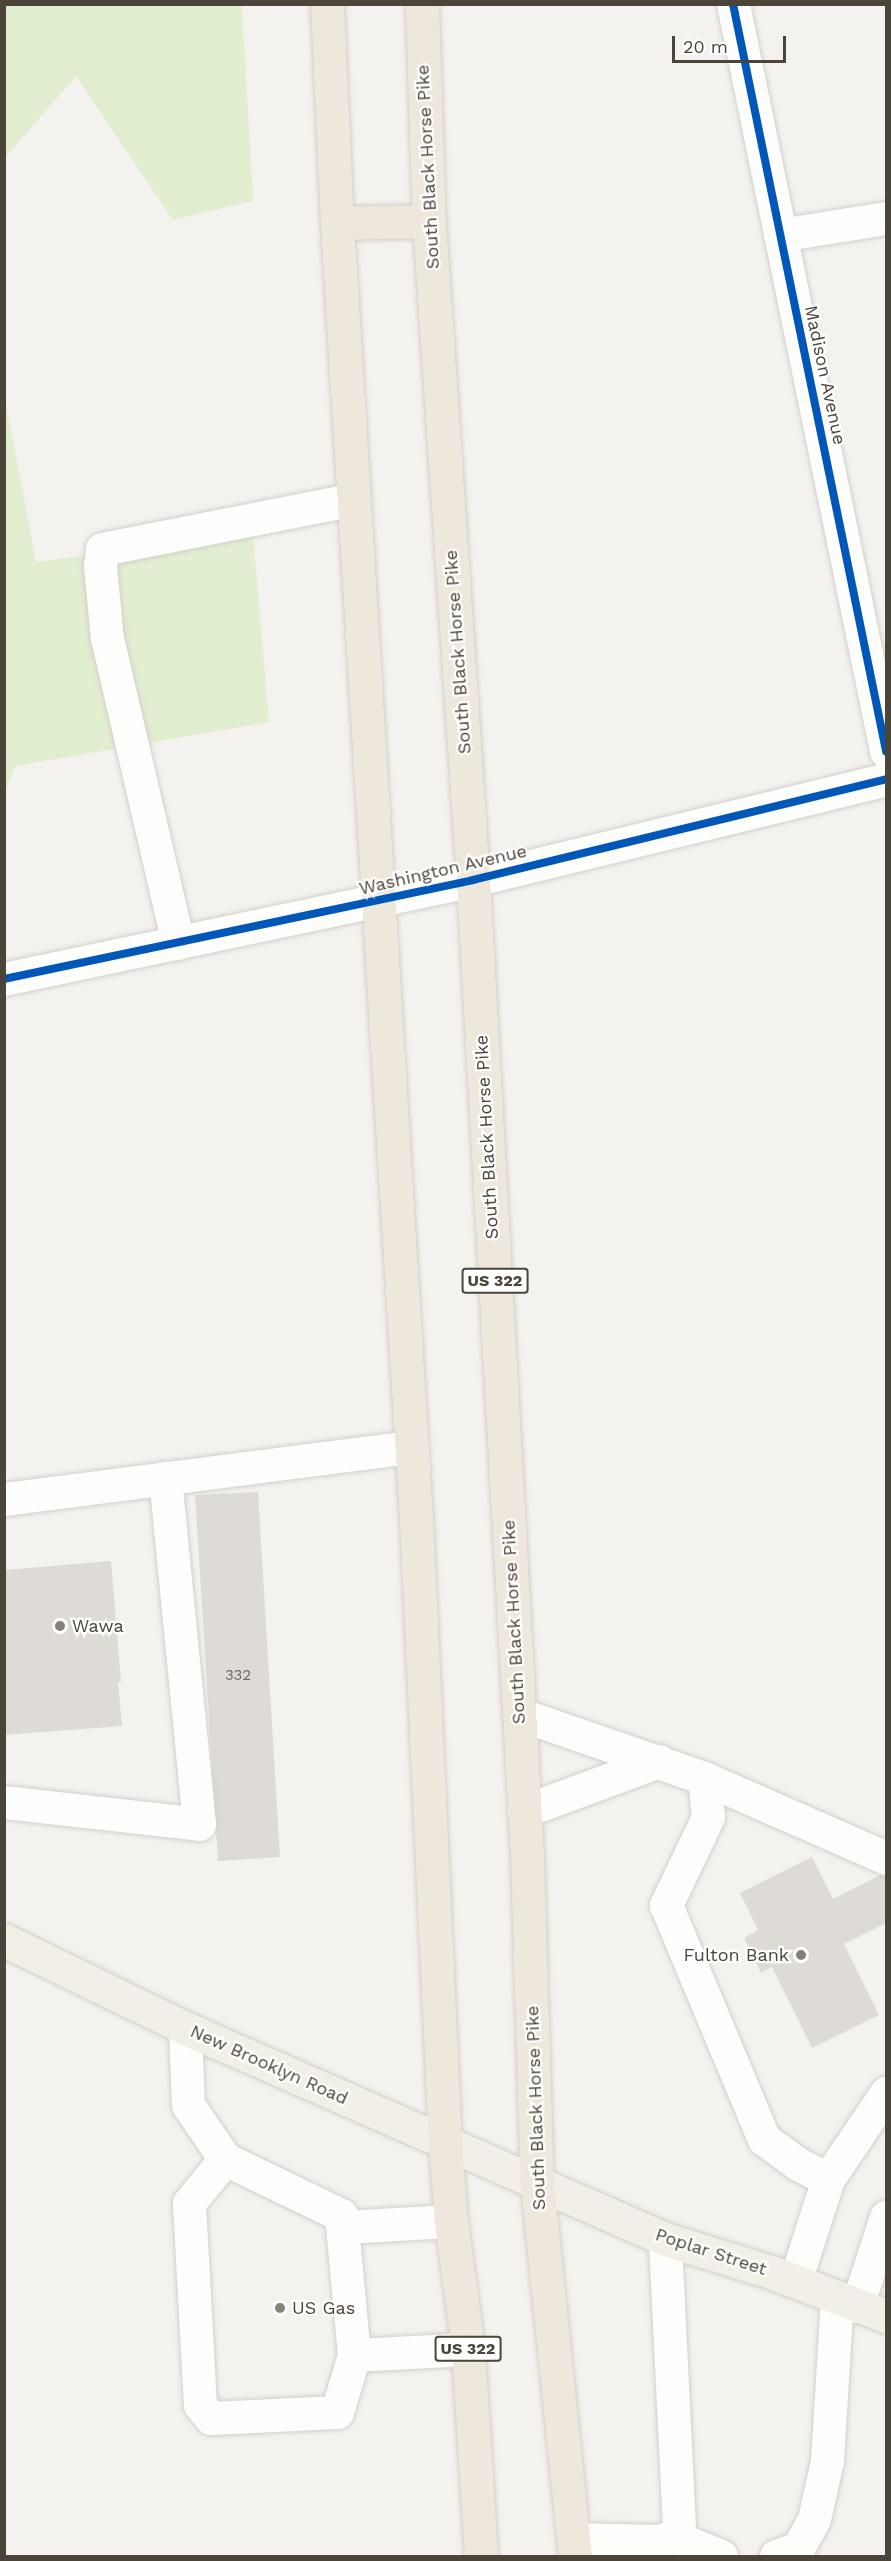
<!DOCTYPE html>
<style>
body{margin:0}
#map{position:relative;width:891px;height:2561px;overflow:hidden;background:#f4f2ee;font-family:"Work Sans",sans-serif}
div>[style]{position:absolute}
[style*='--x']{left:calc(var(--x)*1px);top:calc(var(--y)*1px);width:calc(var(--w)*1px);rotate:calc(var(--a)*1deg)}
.green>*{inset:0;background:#e1eecf}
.building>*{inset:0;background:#dedbd6}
.roads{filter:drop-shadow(0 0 2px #d2d0cb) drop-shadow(0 0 2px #d2d0cb)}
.minor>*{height:33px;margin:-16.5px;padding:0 16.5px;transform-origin:16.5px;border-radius:16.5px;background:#fdfdfc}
.major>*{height:33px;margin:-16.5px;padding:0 16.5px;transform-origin:16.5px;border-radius:16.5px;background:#f2efe6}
.highway>*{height:33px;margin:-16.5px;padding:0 16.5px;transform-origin:16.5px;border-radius:16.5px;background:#ede8db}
.cycleway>*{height:8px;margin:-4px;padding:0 4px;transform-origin:4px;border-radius:4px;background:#0057b8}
.dots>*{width:16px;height:16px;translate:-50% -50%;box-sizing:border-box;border:3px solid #fff;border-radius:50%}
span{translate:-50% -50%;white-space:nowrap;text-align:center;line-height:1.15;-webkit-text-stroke:4.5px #fff;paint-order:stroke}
.number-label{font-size:15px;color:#706a61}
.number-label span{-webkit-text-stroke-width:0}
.shield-label span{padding:2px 4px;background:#fff;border:2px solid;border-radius:4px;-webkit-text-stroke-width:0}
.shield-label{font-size:16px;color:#4b4439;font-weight:700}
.street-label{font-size:18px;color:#4b4439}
.poi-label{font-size:18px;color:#4b4439}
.left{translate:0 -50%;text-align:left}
.right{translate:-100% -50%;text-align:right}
.frame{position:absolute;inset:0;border:6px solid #4b4439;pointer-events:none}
.scale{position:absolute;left:672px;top:36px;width:114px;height:27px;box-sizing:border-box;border:3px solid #4b4439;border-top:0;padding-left:8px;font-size:18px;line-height:21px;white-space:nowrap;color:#4b4439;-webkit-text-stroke:4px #fff;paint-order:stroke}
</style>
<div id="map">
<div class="green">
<i style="clip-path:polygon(5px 4px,242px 5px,253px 201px,173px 220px,76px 76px,5px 158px)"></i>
<i style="clip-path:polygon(4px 392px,36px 562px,253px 534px,269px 722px,15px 766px,5px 793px)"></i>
</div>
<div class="building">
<i style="clip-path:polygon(258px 1492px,280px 1857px,218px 1861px,195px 1495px)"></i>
<i style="clip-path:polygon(111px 1561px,121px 1682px,118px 1682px,122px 1726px,4px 1735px,4px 1570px)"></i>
<i style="clip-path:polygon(812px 1857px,833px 1899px,886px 1872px,886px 1923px,844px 1944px,879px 2015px,812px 2048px,772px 1967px,761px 1973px,744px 1938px,758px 1930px,740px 1893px)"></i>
</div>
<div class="roads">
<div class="minor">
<i style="--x:733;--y:4;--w:763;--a:78.42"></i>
<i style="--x:780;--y:235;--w:107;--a:-9.1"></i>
<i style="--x:178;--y:943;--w:312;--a:-103.1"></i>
<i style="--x:107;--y:639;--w:73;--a:-95.5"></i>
<i style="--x:100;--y:566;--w:17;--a:-83"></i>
<i style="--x:102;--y:549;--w:257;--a:-11.2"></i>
<i style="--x:4;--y:979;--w:479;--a:-11.9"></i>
<i style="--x:473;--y:880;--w:425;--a:-13.7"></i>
<i style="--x:4;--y:1499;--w:411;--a:-7.3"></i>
<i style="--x:519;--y:1714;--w:196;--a:19.1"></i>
<i style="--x:704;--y:1778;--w:39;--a:84"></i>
<i style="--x:708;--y:1817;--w:98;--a:115.5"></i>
<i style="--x:666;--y:1905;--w:254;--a:67.3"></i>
<i style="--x:764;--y:2139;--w:42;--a:36.3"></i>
<i style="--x:798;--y:2164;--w:34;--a:27"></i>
<i style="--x:828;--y:2179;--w:107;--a:107.9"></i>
<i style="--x:704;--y:1778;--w:199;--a:23.7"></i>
<i style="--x:4;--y:1802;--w:196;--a:6.4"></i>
<i style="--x:199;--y:1824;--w:348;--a:-95.6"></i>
<i style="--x:524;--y:1811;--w:144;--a:-20.3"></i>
<i style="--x:185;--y:2028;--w:77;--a:87.8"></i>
<i style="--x:188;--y:2105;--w:65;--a:55.6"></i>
<i style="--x:225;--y:2159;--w:129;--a:25.8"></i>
<i style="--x:341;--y:2215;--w:141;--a:84.7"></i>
<i style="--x:354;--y:2355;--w:114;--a:-3"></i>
<i style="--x:225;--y:2159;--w:57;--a:129.3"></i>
<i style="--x:189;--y:2203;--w:202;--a:86.9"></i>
<i style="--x:200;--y:2405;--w:17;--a:50"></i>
<i style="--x:211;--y:2418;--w:126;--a:-2.7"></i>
<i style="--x:337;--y:2412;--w:59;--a:-73.4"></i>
<i style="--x:828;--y:2179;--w:104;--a:-56"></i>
<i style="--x:343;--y:2227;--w:108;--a:-3.2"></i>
<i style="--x:857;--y:2306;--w:94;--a:-72"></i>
<i style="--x:672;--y:2536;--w:53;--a:22.2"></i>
<i style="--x:574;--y:2539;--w:86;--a:1.3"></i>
<i style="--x:660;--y:2541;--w:13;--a:-23"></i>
<i style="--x:672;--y:2536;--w:11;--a:-49"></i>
<i style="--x:679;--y:2528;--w:289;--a:-92.8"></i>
<i style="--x:776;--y:2556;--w:23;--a:-20"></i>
<i style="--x:798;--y:2548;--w:33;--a:-61"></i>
<i style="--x:814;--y:2519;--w:59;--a:-77.4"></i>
<i style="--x:827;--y:2461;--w:163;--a:-86.5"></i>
</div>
<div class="major">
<i style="--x:4;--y:1940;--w:201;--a:25.9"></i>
<i style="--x:185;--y:2028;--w:524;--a:23.73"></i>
<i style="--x:665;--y:2239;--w:114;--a:17.3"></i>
<i style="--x:774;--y:2273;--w:120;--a:21"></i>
</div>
<div class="highway">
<i style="--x:327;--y:4;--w:219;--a:87.4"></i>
<i style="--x:337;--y:223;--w:1297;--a:86.51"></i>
<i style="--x:416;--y:1518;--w:626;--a:87.34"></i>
<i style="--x:445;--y:2143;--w:78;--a:85.6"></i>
<i style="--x:451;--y:2221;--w:129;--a:82.4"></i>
<i style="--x:468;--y:2349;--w:207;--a:86.4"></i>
<i style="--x:422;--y:4;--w:217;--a:88.2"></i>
<i style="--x:429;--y:221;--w:660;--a:86.18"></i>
<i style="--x:473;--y:880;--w:975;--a:86.83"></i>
<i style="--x:527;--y:1854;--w:329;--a:88.3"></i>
<i style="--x:537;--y:2183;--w:375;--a:84.2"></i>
<i style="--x:337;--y:223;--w:92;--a:-1.2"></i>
</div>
</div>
<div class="cycleway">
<i style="--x:733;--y:4;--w:763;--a:78.42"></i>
<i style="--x:4;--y:979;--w:479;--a:-11.9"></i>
<i style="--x:473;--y:880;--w:425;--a:-13.7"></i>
</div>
<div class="dots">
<i style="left:60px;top:1626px;background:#868178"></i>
<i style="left:801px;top:1955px;background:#868178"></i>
<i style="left:280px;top:2308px;background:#868178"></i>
</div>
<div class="number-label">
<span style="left:238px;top:1676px">332</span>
</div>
<div class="shield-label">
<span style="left:495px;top:1281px">US 322</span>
<span style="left:468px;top:2349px">US 322</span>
</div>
<div class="street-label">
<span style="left:428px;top:167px;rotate:-93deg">South Black Horse Pike</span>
<span style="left:825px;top:375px;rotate:78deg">Madison Avenue</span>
<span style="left:458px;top:652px;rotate:-94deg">South Black Horse Pike</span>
<span style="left:443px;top:870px;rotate:-13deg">Washington Avenue</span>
<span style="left:487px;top:1137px;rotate:-93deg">South Black Horse Pike</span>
<span style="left:514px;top:1622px;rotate:-93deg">South Black Horse Pike</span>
<span style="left:269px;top:2065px;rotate:24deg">New Brooklyn Road</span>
<span style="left:536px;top:2108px;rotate:-92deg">South Black Horse Pike</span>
<span style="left:711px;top:2252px;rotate:18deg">Poplar Street</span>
</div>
<div class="poi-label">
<span class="left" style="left:72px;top:1626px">Wawa</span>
<span class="right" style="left:789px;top:1955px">Fulton Bank</span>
<span class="left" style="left:292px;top:2308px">US Gas</span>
</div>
<div class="frame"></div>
<div class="scale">20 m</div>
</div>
